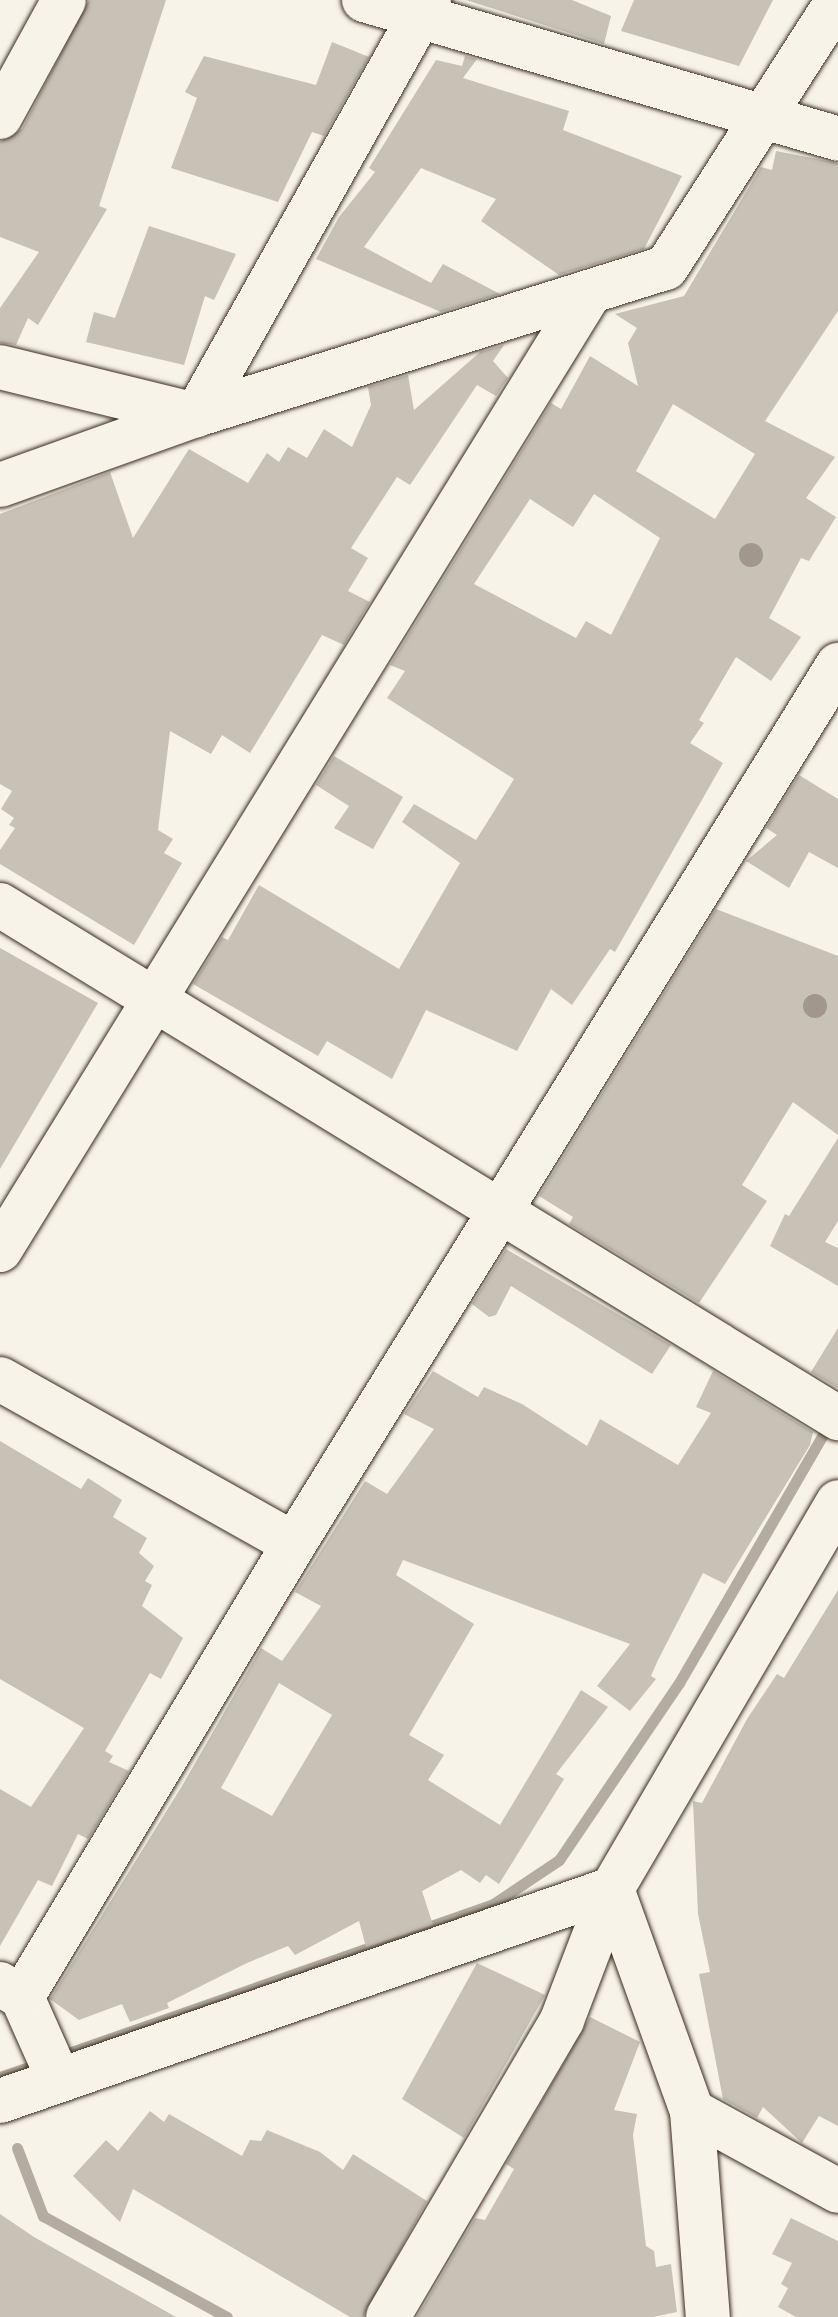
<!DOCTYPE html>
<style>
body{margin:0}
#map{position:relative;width:838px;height:2317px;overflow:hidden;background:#f7f3e8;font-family:Sriracha,sans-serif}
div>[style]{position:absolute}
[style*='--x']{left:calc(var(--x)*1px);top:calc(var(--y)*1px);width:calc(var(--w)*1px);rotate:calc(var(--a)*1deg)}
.stream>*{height:11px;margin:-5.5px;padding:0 5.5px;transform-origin:5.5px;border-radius:5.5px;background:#b4aca0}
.building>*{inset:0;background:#c8c1b6}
.roads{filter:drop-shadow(0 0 2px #3b2a1e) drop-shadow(0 0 2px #3b2a1e)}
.minor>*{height:44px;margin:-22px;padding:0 22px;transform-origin:22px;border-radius:22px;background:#f7f3e8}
.trees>*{width:24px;height:24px;margin:-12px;border-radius:50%;background:#a1978c}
span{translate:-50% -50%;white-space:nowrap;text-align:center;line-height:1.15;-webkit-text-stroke:8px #f7f3e8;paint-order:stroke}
</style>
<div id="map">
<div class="stream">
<i style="--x:57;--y:2057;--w:462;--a:-19.3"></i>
<i style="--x:493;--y:1904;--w:79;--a:-33.7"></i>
<i style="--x:559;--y:1860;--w:214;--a:-55.9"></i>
<i style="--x:679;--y:1683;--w:299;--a:-59.9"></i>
<i style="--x:0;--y:2077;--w:43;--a:-18.9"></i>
<i style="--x:17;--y:2148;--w:73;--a:69.1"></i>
<i style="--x:43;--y:2216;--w:210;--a:28.8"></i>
</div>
<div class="building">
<i style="clip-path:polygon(89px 0,166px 0,99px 206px,107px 209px,38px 325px,28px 318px,16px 345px,0 343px,0 308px,39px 252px,0 237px,0 142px,22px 129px)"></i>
<i style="clip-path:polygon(466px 0,572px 0,611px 16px,604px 44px)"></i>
<i style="clip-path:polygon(634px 0,773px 0,739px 66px,621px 31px)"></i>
<i style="clip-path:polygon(332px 42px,369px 57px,324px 136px,312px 132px,278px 202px,171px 168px,197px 98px,185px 92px,204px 56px,316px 85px)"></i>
<i style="clip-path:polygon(465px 56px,477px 59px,463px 78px,569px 111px,563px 130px,682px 176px,644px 249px,559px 275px,481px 221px,496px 199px,421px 168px,364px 247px,431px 283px,443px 264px,500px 294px,441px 312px,316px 259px,339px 217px,375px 172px,369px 168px,436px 60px,462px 66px)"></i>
<i style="clip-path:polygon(evenodd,776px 151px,838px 163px,838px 311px,765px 421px,835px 457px,806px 498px,836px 517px,809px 561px,801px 558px,769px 618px,801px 637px,771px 681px,736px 657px,699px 720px,704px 723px,690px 743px,723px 763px,615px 952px,610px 949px,572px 1005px,551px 989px,517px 1051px,426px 1010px,392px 1079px,327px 1041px,318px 1056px,193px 984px,222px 937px,228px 940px,259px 885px,399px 969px,460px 863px,402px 822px,414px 804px,476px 840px,514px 779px,387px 698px,405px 671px,390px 665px,551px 403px,561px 409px,590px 356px,638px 386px,628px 343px,637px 328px,615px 314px,684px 296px,761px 167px,772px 170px,776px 151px,673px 404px,755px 454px,715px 519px,636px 471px,673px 404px,776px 151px,594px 494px,660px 538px,611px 635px,586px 621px,576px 638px,474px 584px,530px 499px,573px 527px,594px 494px)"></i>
<i style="clip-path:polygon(149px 226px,236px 254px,214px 300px,205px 296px,184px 365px,86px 342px,94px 312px,115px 318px)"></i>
<i style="clip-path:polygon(504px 345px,493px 361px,508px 378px,496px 396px,477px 385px,410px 485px,397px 477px,351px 548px,368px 558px,348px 591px,370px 602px,344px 645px,322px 635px,250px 753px,222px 735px,211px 754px,170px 731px,158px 830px,173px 839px,164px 853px,182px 863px,134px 945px,0 864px,0 850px,15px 828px,9px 825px,14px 818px,1px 809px,12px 791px,0 784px,0 514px,110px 472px,133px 538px,189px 449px,248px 483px,267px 453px,279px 462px,288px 447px,307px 458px,324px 429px,352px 447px,371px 405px,368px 387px,408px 375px,414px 410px,480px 352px)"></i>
<i style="clip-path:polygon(334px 756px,403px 797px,373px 849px,334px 828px,349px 806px,316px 785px)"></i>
<i style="clip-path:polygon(799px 775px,838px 799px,838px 868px,809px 852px,789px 888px,746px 861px,777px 835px,766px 828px)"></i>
<i style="clip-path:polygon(716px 909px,838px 956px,838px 1135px,793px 1102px,742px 1185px,767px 1201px,699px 1303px,569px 1224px,573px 1217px,539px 1196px)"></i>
<i style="clip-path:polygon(0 948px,98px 1003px,0 1169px)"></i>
<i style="clip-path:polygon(838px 1138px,838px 1221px,825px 1242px,838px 1248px,838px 1286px,770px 1246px,785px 1214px,789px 1216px)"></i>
<i style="clip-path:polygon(506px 1249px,671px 1345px,652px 1374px,511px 1286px,496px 1315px,489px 1317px,472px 1304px)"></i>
<i style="clip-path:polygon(838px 1328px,838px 1388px,811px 1372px)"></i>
<i style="clip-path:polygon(evenodd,433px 1371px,478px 1397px,484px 1387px,522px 1404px,587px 1446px,600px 1419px,678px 1465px,711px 1413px,696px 1407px,713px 1371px,813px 1432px,810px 1445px,725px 1584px,703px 1573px,658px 1660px,651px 1676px,656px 1679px,630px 1711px,597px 1686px,630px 1644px,403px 1560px,396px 1575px,474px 1624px,409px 1735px,444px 1755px,428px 1780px,500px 1825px,581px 1690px,608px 1707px,556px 1774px,564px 1779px,499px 1884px,486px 1875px,480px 1883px,461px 1870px,422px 1891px,433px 1925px,366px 1947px,359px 1921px,295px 1955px,288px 1946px,247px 1963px,167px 2003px,169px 2008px,130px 2022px,122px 2004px,79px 2020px,50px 1999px,182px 1786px,261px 1648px,282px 1661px,321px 1606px,295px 1592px,365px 1481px,387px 1494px,434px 1429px,404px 1414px,433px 1371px,279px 1683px,332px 1715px,272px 1816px,221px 1788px,279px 1683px)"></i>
<i style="clip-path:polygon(0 1441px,81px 1489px,88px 1478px,122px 1500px,113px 1517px,147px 1538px,139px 1553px,154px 1566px,145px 1581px,152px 1585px,142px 1606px,183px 1638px,161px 1679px,150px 1673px,105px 1751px,113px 1756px,109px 1762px,129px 1771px,88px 1839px,78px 1834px,52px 1886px,38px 1880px,0 1946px,0 1789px,31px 1807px,84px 1728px,0 1679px)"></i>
<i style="clip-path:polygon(838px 1590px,838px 2126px,819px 2116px,802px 2143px,763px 2107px,757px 2118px,723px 2099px,699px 1974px,710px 1972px,698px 1914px,693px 1801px,702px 1803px,747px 1719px,777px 1674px,784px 1678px)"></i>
<i style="clip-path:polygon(477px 1963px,545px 1995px,464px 2138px,402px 2099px)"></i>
<i style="clip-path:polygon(590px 2017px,640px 2042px,614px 2110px,637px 2114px,633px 2135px,646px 2246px,654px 2251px,656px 2267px,671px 2264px,677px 2312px,653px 2317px,417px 2317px,475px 2218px,485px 2220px,514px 2169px,506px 2164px)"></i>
<i style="clip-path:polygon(150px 2111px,164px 2122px,169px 2114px,242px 2156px,250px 2140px,261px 2141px,267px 2130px,320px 2152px,343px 2170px,353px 2154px,427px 2201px,363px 2317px,350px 2317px,133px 2189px,120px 2222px,73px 2176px,106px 2140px,118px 2151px)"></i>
<i style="clip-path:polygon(0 2214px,34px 2237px,176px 2317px,0 2317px)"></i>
<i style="clip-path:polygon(791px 2218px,838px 2241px,838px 2317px,796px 2317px,778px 2307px,788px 2288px,781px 2284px,792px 2263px,772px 2254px)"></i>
</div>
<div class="roads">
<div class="minor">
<i style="--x:364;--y:0;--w:494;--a:16.3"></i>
<i style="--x:0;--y:117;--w:133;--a:-61.3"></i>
<i style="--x:0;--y:367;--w:202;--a:13.8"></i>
<i style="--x:196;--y:415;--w:476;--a:-60.7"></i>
<i style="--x:0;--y:485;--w:208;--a:-19.7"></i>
<i style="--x:196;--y:415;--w:492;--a:-17.4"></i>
<i style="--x:666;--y:268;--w:318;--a:-57.3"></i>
<i style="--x:0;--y:905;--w:983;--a:31.47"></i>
<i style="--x:0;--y:1250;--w:1123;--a:-58.36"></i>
<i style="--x:0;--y:1379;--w:337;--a:29.3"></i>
<i style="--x:612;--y:1889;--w:236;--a:70.2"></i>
<i style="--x:692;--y:2111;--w:207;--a:85.6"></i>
<i style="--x:0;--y:1984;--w:26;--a:31"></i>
<i style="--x:22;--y:1997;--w:91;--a:66"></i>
<i style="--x:22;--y:1997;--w:528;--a:-59.02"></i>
<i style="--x:294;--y:1544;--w:1034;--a:-58.25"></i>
<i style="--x:0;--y:2101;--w:648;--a:-19.11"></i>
<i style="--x:612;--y:1889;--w:448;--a:-59.7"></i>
<i style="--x:692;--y:2111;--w:166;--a:28.7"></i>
<i style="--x:388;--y:2317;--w:344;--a:-59.6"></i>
<i style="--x:562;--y:2020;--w:140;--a:-69.1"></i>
</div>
</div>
<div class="trees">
<i style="left:751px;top:555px"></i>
<i style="left:815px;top:1006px"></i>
</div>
</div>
